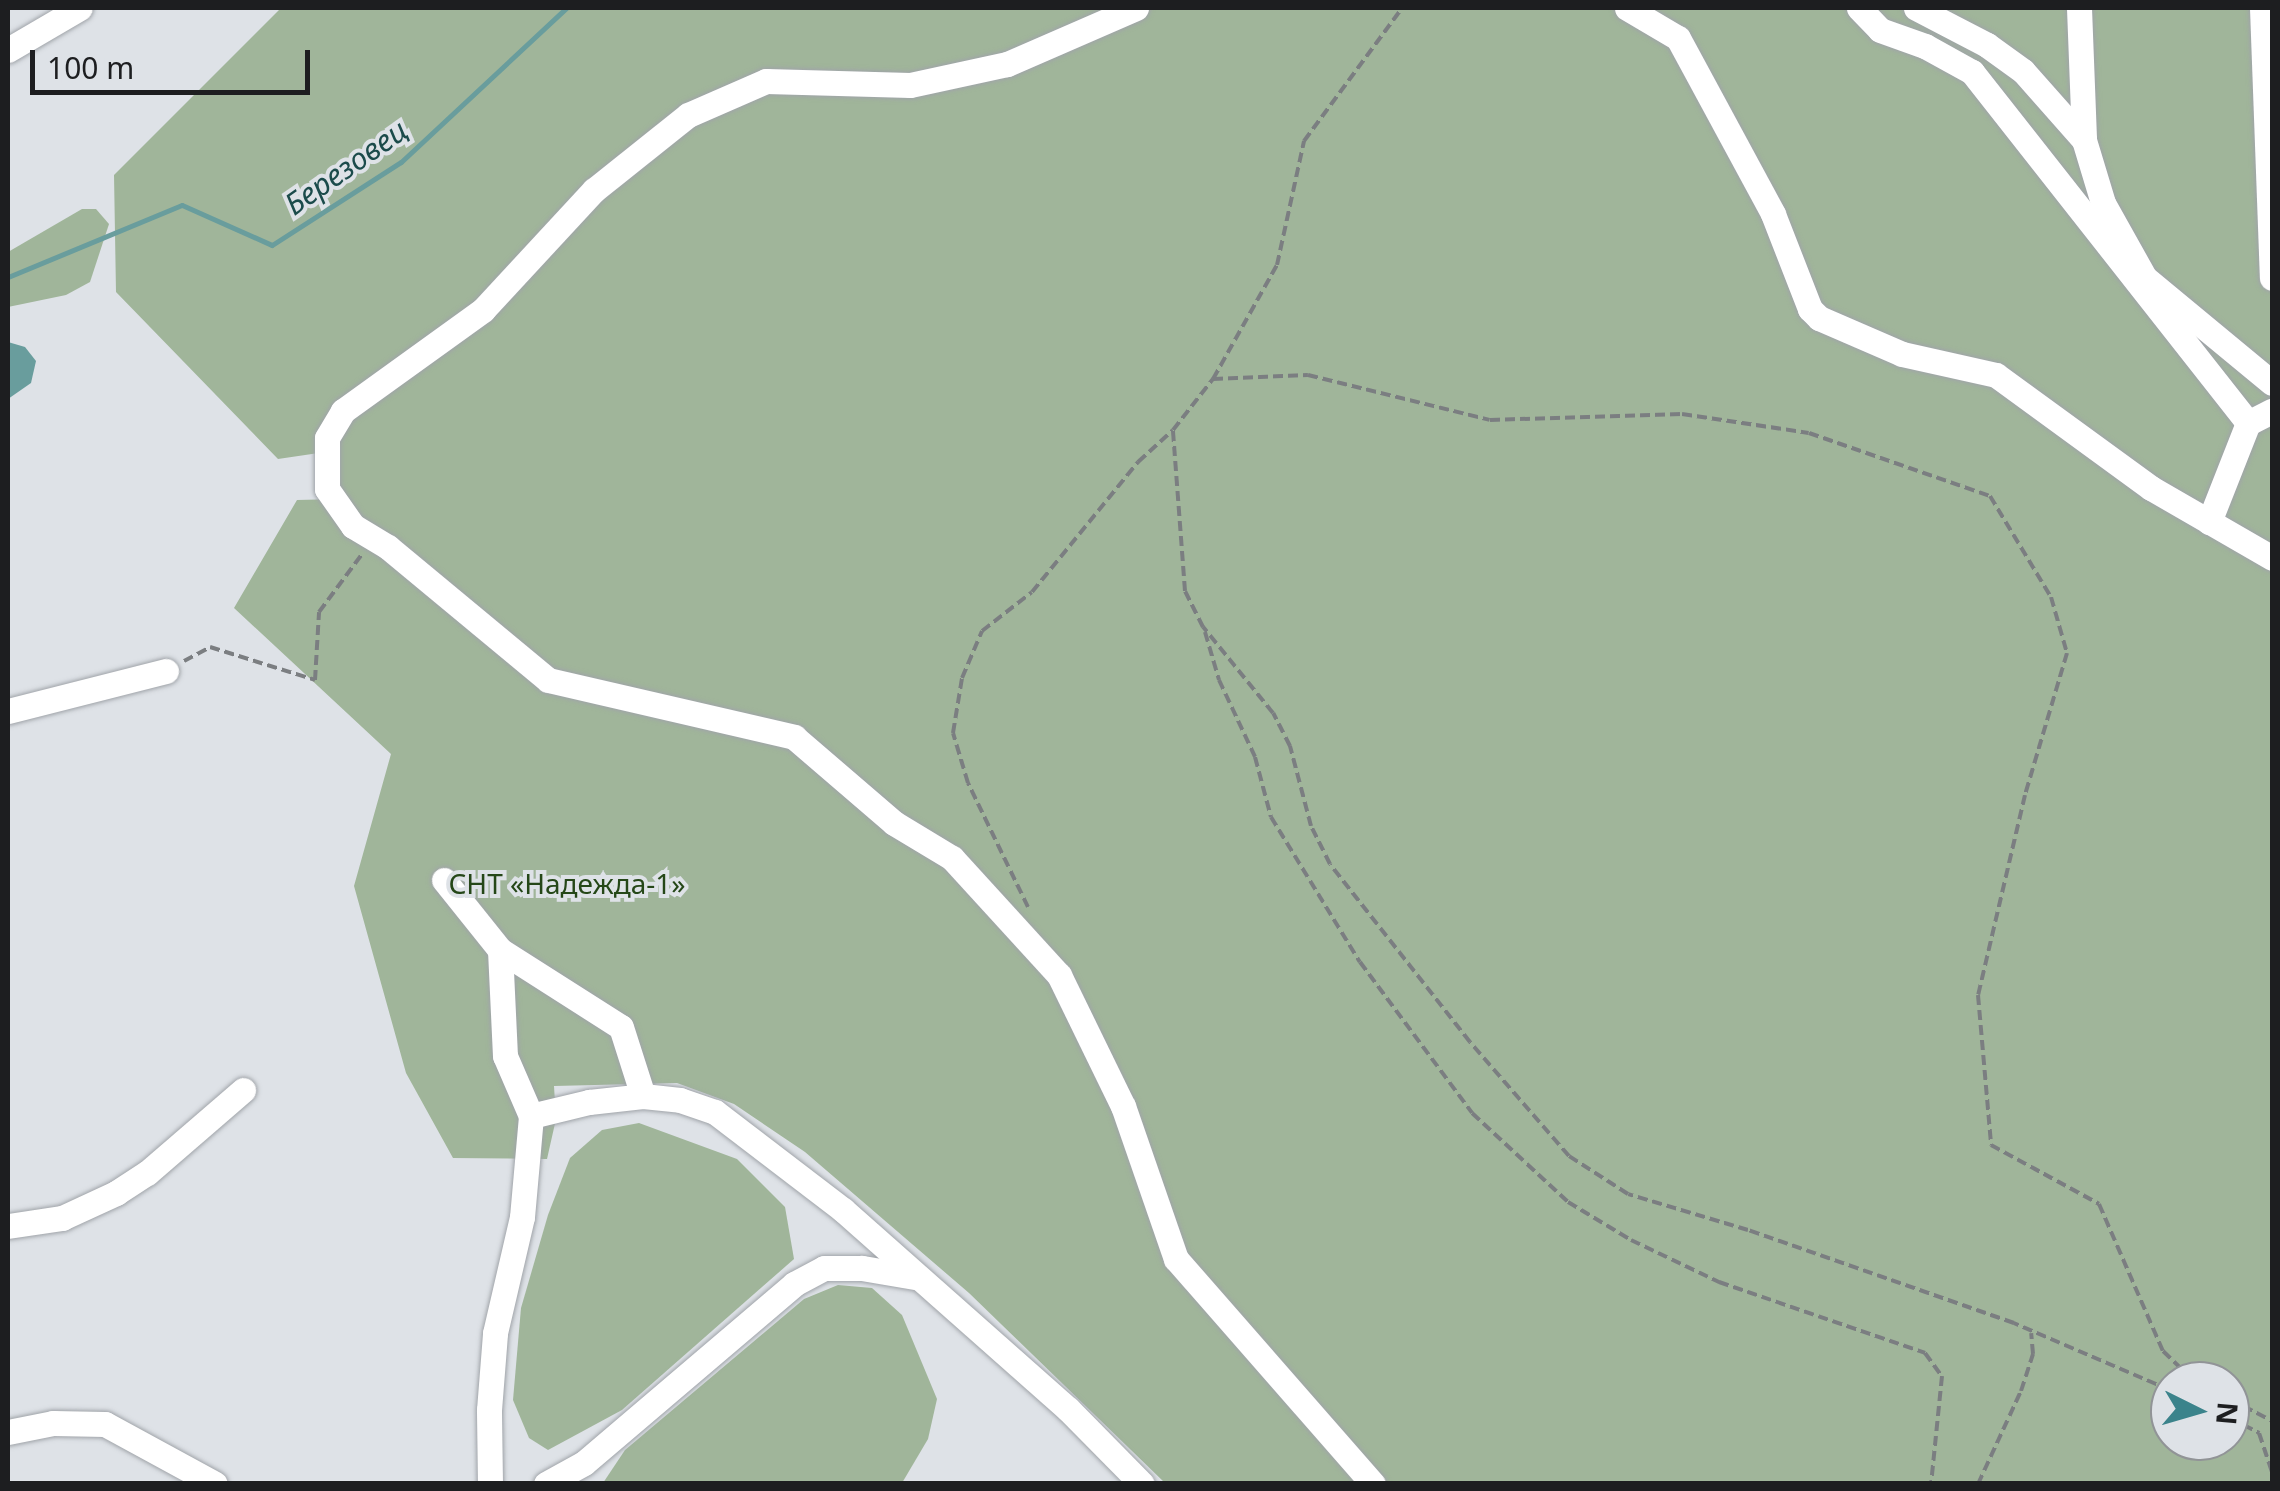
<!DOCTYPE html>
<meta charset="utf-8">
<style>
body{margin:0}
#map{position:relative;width:2280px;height:1491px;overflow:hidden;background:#dee2e7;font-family:"Noto Sans",sans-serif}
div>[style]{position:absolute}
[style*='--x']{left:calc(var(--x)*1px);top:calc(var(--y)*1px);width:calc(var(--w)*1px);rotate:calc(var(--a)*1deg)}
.green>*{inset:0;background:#a0b59a}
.water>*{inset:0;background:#699d9d}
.stream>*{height:5px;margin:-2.5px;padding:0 2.5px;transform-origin:2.5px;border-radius:2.5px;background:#699d9d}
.path>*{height:4px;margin-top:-2px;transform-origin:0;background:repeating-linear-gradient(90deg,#7b7e81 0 10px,transparent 0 15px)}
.roads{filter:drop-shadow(0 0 2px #a0a4a9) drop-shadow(0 0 2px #a0a4a9)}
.minor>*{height:25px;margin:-12.5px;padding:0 12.5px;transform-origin:12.5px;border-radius:12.5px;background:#fff}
span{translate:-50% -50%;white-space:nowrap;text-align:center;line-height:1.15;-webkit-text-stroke:8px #dee2e7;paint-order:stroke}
.park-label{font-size:28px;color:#254718}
.water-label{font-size:30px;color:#1b4b4b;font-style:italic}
.frame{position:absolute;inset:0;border:10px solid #1d1e20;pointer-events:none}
.north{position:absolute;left:2150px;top:1361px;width:100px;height:100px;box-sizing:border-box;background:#dee2e7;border:2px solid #919497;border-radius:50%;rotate:95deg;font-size:28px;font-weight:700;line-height:40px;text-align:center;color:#1d1e20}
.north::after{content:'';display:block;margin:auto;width:35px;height:45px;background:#3b838b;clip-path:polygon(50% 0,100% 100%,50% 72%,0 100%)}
.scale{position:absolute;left:30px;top:50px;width:280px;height:45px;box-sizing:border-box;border:5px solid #1d1e20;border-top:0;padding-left:12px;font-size:30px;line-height:35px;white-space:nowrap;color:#1d1e20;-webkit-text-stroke:8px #dee2e7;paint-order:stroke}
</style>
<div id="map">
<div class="green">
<i style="clip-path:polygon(evenodd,281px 8px,2272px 8px,2272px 1483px,1165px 1483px,969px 1293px,805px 1152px,734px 1104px,677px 1083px,554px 1086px,556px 1119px,547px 1159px,453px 1158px,406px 1073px,354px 886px,391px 754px,234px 608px,297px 500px,340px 499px,339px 450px,278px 459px,116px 292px,114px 175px,281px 8px,2170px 1381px,2230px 1381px,2230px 1441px,2170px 1441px,2170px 1381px)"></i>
<i style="clip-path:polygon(82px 209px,96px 209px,109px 224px,90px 282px,66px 295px,8px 307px,8px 252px)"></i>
<i style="clip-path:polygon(639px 1123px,737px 1159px,785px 1207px,794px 1259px,622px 1410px,548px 1450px,529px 1438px,513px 1400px,521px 1308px,548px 1215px,570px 1158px,602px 1130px)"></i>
<i style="clip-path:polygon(838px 1285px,872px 1288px,902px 1315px,937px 1399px,928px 1439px,902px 1483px,603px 1483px,625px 1450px,804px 1299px)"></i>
</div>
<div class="water">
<i style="clip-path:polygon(8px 342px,25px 347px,36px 361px,31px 383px,8px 399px)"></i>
</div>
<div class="stream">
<i style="--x:8;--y:277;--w:188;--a:-22.5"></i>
<i style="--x:182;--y:205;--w:98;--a:24"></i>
<i style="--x:272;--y:245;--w:153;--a:-32.8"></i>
<i style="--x:401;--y:162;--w:226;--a:-43"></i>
</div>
<div class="path">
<i style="--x:1213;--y:379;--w:131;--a:-60.7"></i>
<i style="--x:1277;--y:265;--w:127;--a:-77.7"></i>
<i style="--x:1304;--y:141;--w:165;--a:-53.6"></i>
<i style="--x:1205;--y:632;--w:50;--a:73.7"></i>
<i style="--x:1219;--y:680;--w:85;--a:64.9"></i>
<i style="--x:1255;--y:757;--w:62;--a:75.1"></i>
<i style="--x:1271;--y:817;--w:170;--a:58.5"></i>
<i style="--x:1360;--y:962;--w:188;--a:53.4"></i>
<i style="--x:1472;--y:1113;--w:131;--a:42.8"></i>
<i style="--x:1568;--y:1202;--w:74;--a:31.1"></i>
<i style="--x:1631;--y:1240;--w:98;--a:25.5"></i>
<i style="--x:1719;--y:1282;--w:218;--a:19"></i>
<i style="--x:1925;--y:1353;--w:29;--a:54"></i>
<i style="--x:1942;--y:1376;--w:109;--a:95.8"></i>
<i style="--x:184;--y:661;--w:30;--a:-28"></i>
<i style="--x:210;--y:647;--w:110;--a:17.4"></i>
<i style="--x:315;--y:680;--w:68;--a:-86.6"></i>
<i style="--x:319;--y:612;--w:72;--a:-53.4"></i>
<i style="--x:1028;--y:907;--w:138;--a:-115.8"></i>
<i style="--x:968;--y:783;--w:52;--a:-106.7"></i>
<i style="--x:953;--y:733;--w:56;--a:-80.7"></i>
<i style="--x:962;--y:678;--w:51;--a:-66.9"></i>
<i style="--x:982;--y:631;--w:63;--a:-38"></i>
<i style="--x:1032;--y:592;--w:168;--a:-50.8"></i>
<i style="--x:1138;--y:462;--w:47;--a:-42.4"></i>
<i style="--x:2170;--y:1390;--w:170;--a:-156.8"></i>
<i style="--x:2014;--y:1323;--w:282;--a:-160.7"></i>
<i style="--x:1748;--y:1230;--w:125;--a:-163.3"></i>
<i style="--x:1628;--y:1194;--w:70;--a:-147.2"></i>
<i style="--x:1569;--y:1156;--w:151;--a:-131"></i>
<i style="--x:1470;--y:1042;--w:226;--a:-128.2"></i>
<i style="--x:1330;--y:864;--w:42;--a:-116.6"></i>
<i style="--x:1311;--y:826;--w:83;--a:-104.7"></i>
<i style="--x:1290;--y:746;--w:37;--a:-117"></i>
<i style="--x:1273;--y:713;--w:111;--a:-129.1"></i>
<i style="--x:1203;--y:627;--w:40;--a:-116.6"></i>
<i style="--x:1185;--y:591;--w:161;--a:-94.3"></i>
<i style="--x:1173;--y:430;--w:65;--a:-51.9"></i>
<i style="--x:1213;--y:379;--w:95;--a:-2.4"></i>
<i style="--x:1308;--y:375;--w:187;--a:13.9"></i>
<i style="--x:1490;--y:420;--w:192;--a:-1.8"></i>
<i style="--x:1682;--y:414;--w:128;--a:8.5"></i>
<i style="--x:1809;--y:433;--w:192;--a:19.2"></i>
<i style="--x:1990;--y:496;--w:118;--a:58.9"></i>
<i style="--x:2051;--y:597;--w:58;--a:74.1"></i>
<i style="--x:2067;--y:653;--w:148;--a:106.5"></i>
<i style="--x:2025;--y:795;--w:205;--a:103.2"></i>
<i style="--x:1978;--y:995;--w:151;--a:85"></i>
<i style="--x:1991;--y:1145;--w:123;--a:28.6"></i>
<i style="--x:2099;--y:1204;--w:160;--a:66.5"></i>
<i style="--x:2163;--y:1351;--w:43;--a:44.1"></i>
<i style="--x:2230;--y:1399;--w:47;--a:27.6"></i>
<i style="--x:2230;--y:1418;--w:33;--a:27"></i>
<i style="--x:2259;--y:1433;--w:41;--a:71.6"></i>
<i style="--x:1978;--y:1484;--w:102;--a:-65.2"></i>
<i style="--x:2021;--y:1391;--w:39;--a:-72"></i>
<i style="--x:2033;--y:1354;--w:21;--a:-95"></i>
</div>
<div class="roads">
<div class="minor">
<i style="--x:1136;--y:8;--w:141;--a:156.5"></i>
<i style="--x:1007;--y:64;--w:99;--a:167.8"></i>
<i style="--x:910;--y:85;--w:144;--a:-178.4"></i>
<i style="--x:766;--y:81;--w:85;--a:156.4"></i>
<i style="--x:688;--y:115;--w:120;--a:141.4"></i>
<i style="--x:594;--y:190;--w:163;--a:132.8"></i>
<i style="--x:483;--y:310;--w:173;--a:144.2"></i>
<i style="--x:343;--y:411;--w:31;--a:121"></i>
<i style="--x:327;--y:438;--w:51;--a:90"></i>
<i style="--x:327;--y:489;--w:45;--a:54.9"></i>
<i style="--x:353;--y:526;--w:41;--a:31"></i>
<i style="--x:388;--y:547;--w:208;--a:39.7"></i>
<i style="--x:548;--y:680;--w:253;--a:13"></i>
<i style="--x:794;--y:737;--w:132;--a:40.7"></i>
<i style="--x:894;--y:823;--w:68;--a:31.1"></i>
<i style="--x:952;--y:858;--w:159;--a:47.6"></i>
<i style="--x:1059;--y:975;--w:146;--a:64"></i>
<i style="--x:1123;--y:1106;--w:162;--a:70.9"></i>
<i style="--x:1176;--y:1259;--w:299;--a:48.8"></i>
<i style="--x:1627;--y:8;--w:59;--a:30.5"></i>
<i style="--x:1678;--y:38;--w:200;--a:61.6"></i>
<i style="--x:1773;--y:214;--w:102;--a:68.7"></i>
<i style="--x:1810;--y:309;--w:13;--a:45"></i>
<i style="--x:1819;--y:318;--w:90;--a:23.4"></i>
<i style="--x:1902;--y:354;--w:96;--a:12.6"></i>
<i style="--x:1996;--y:375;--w:192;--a:36.1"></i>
<i style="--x:2151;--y:488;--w:140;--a:30"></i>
<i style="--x:1859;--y:8;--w:30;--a:46"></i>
<i style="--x:1880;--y:30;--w:48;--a:19.6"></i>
<i style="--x:1925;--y:46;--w:54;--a:29"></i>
<i style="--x:1972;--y:72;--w:447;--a:51.8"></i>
<i style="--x:1916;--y:8;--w:80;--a:27.5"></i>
<i style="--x:1987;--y:45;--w:44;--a:35.8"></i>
<i style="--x:2023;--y:71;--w:92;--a:48.5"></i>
<i style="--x:2084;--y:140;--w:66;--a:73.2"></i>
<i style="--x:2103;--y:203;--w:86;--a:60.8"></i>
<i style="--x:2145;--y:278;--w:165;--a:39.6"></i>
<i style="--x:2079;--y:8;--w:132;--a:87.8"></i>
<i style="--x:2262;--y:8;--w:270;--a:87.9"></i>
<i style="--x:8;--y:50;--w:83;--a:-30.3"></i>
<i style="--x:2209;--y:522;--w:106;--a:-68.5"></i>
<i style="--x:2248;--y:423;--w:27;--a:-27"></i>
<i style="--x:8;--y:711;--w:163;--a:-14.2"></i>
<i style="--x:444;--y:880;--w:90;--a:51.3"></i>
<i style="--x:500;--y:950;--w:143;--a:32.5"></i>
<i style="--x:621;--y:1027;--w:72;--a:72.3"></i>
<i style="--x:531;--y:1116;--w:60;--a:-13.6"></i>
<i style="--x:589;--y:1102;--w:54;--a:-6.3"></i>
<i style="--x:643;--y:1096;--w:37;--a:6"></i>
<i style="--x:680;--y:1100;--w:37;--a:19"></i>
<i style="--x:715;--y:1112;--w:161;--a:37.4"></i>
<i style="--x:843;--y:1210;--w:300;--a:41.5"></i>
<i style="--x:1068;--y:1409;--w:105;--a:45.4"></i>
<i style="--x:8;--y:1226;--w:55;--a:-8.4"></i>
<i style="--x:62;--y:1218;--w:60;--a:-24.8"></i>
<i style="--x:116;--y:1193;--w:37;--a:-33"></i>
<i style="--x:147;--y:1173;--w:127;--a:-40.8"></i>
<i style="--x:8;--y:1432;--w:46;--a:-11.3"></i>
<i style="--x:53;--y:1423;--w:52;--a:1.1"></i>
<i style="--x:105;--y:1424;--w:125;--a:28.6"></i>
<i style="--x:490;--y:1484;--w:74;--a:-90.8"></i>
<i style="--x:489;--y:1410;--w:77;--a:-85.5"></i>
<i style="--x:495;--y:1333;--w:119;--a:-76.9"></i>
<i style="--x:522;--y:1217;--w:101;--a:-84.9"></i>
<i style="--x:531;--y:1116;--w:65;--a:-113.4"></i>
<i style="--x:505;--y:1056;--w:106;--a:-92.7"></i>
<i style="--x:546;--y:1484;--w:43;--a:-28.9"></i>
<i style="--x:584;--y:1463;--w:276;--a:-40.4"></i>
<i style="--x:794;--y:1284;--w:34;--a:-28"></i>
<i style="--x:824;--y:1268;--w:38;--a:0"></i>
<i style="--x:862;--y:1268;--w:54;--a:9.6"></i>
</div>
</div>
<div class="park-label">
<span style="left:567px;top:883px">СНТ «Надежда-1»</span>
</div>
<div class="water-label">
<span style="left:346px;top:167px;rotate:-35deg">Березовец</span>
</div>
<div class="frame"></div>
<div class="north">N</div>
<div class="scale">100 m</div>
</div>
